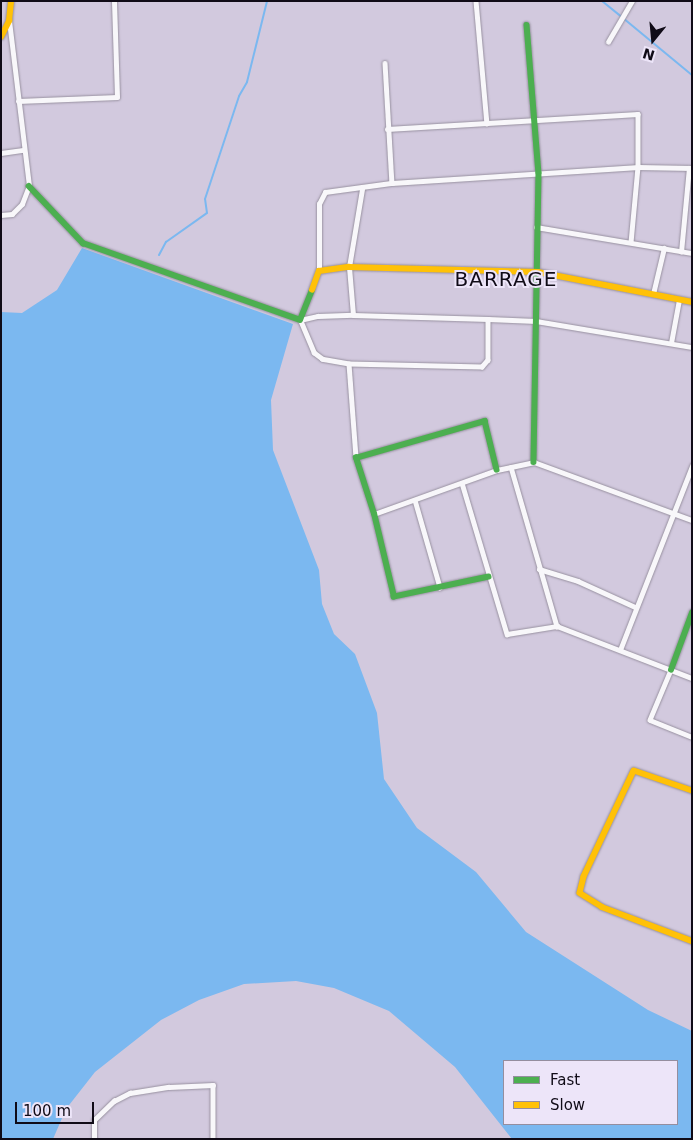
<!DOCTYPE html>
<style>
body{margin:0}
#map{position:relative;width:693px;height:1140px;overflow:hidden;background:#d2c9de;font-family:"DejaVu Sans",sans-serif}
div>[style]{position:absolute}
[style*='--x']{left:calc(var(--x)*1px);top:calc(var(--y)*1px);width:calc(var(--w)*1px);rotate:calc(var(--a)*1deg)}
.water>*{inset:0;background:#7bb8f0}
.stream>*{height:2px;margin:-1px;padding:0 1px;transform-origin:1px;border-radius:1px;background:#7bb8f0}
.roads{filter:drop-shadow(0 0 1px #9891a0) drop-shadow(0 0 1px #9891a0)}
.street>*{height:4.5px;margin:-2.25px;padding:0 2.25px;transform-origin:2.25px;border-radius:2.25px;background:#f8f7fa}
.fast>*{height:5.5px;margin:-2.75px;padding:0 2.75px;transform-origin:2.75px;border-radius:2.75px;background:#4caf50}
.slow>*{height:5.5px;margin:-2.75px;padding:0 2.75px;transform-origin:2.75px;border-radius:2.75px;background:#ffc107}
span{translate:-50% -50%;white-space:nowrap;text-align:center;line-height:1.15;-webkit-text-stroke:4px #ede5f9;paint-order:stroke}
.quarter-label{font-size:20px;color:#100b17;letter-spacing:1px}
.frame{position:absolute;inset:0;border:2px solid #100b17;pointer-events:none}
.legend{position:absolute;left:503px;top:1060px;width:175px;height:65px;box-sizing:border-box;background:#ede5f9;border:1px solid #958e9f;margin:0;padding:6px 9px;list-style:none;font-size:15px;color:#100b17}
.legend li{display:flex;align-items:center;gap:10px;height:25px}
.legend b{width:25px;border:1px solid #958e9f}
.north{position:absolute;left:628px;top:15px;width:50px;height:50px;-webkit-text-stroke:4px #ede5f9;paint-order:stroke;rotate:197deg;font-size:14px;font-weight:700;line-height:20px;text-align:center;color:#100b17}
.north::after{content:'';display:block;margin:auto;width:18px;height:22px;background:#100b17;clip-path:polygon(50% 0,100% 100%,50% 72%,0 100%)}
.scale{position:absolute;left:15px;top:1102px;width:79px;height:22px;box-sizing:border-box;border:2px solid #100b17;border-top:0;padding-left:6px;font-size:15px;line-height:18px;white-space:nowrap;color:#100b17;-webkit-text-stroke:4px #ede5f9;paint-order:stroke}
</style>
<div id="map">
<div class="water">
<i style="clip-path:polygon(evenodd,82px 248px,293px 324px,271px 400px,273px 450px,319px 570px,322px 604px,334px 634px,355px 654px,377px 713px,384px 779px,417px 828px,476px 872px,526px 932px,648px 1010px,692px 1031px,692px 1139px,512px 1139px,455px 1067px,389px 1011px,334px 988px,296px 981px,244px 984px,199px 1000px,161px 1020px,95px 1072px,66px 1109px,53px 1139px,1px 1139px,1px 312px,22px 313px,57px 290px,82px 248px,504px 1061px,677px 1061px,677px 1124px,504px 1124px,504px 1061px)"></i>
</div>
<div class="stream">
<i style="--x:602;--y:1;--w:26;--a:39"></i>
<i style="--x:623;--y:18;--w:89;--a:39.6"></i>
<i style="--x:159;--y:255;--w:15;--a:-62"></i>
<i style="--x:166;--y:242;--w:50;--a:-35.3"></i>
<i style="--x:207;--y:213;--w:14;--a:-98"></i>
<i style="--x:205;--y:199;--w:108;--a:-71.7"></i>
<i style="--x:239;--y:96;--w:16;--a:-60"></i>
<i style="--x:247;--y:82;--w:83;--a:-76.1"></i>
</div>
<div class="roads">
<div class="street">
<i style="--x:476;--y:1;--w:123;--a:84.9"></i>
<i style="--x:608;--y:42;--w:48;--a:-59.7"></i>
<i style="--x:385;--y:63;--w:120;--a:86.7"></i>
<i style="--x:18;--y:101;--w:99;--a:-2.3"></i>
<i style="--x:117;--y:97;--w:96;--a:-91.8"></i>
<i style="--x:387;--y:129;--w:251;--a:-3.4"></i>
<i style="--x:638;--y:114;--w:53;--a:90"></i>
<i style="--x:638;--y:167;--w:75;--a:95.3"></i>
<i style="--x:1;--y:153;--w:22;--a:-8"></i>
<i style="--x:1;--y:215;--w:11;--a:-5"></i>
<i style="--x:12;--y:214;--w:14;--a:-45"></i>
<i style="--x:22;--y:204;--w:19;--a:-69"></i>
<i style="--x:29;--y:186;--w:166;--a:-96.9"></i>
<i style="--x:536;--y:227;--w:158;--a:9.5"></i>
<i style="--x:681;--y:252;--w:84;--a:-84.6"></i>
<i style="--x:319;--y:271;--w:67;--a:-90"></i>
<i style="--x:319;--y:204;--w:13;--a:-63"></i>
<i style="--x:325;--y:192;--w:68;--a:-7.7"></i>
<i style="--x:392;--y:183;--w:247;--a:-3.7"></i>
<i style="--x:638;--y:167;--w:54;--a:1.1"></i>
<i style="--x:653;--y:294;--w:47;--a:-76.6"></i>
<i style="--x:353;--y:315;--w:48;--a:-94.8"></i>
<i style="--x:349;--y:267;--w:79;--a:-80.5"></i>
<i style="--x:488;--y:319;--w:41;--a:90"></i>
<i style="--x:488;--y:360;--w:9;--a:131"></i>
<i style="--x:482;--y:367;--w:133;--a:-178.7"></i>
<i style="--x:349;--y:364;--w:27;--a:-170"></i>
<i style="--x:322;--y:359;--w:10;--a:-143"></i>
<i style="--x:314;--y:353;--w:36;--a:-113"></i>
<i style="--x:300;--y:320;--w:18;--a:-13"></i>
<i style="--x:318;--y:316;--w:35;--a:-2"></i>
<i style="--x:353;--y:315;--w:135;--a:1.7"></i>
<i style="--x:488;--y:319;--w:48;--a:2.4"></i>
<i style="--x:536;--y:321;--w:158;--a:9.5"></i>
<i style="--x:671;--y:343;--w:44;--a:-79.5"></i>
<i style="--x:349;--y:364;--w:94;--a:85.7"></i>
<i style="--x:511;--y:467;--w:166;--a:73.9"></i>
<i style="--x:462;--y:483;--w:158;--a:73.4"></i>
<i style="--x:507;--y:634;--w:51;--a:-9.1"></i>
<i style="--x:557;--y:626;--w:145;--a:21.1"></i>
<i style="--x:415;--y:500;--w:91;--a:74"></i>
<i style="--x:374;--y:514;--w:131;--a:-19.7"></i>
<i style="--x:497;--y:470;--w:38;--a:-12"></i>
<i style="--x:534;--y:462;--w:168;--a:20.2"></i>
<i style="--x:539;--y:569;--w:41;--a:17.1"></i>
<i style="--x:578;--y:581;--w:63;--a:24.5"></i>
<i style="--x:620;--y:650;--w:198;--a:-68.6"></i>
<i style="--x:671;--y:670;--w:54;--a:112.8"></i>
<i style="--x:650;--y:720;--w:45;--a:22"></i>
<i style="--x:94;--y:1139;--w:19;--a:-90"></i>
<i style="--x:94;--y:1120;--w:28;--a:-44"></i>
<i style="--x:114;--y:1101;--w:18;--a:-27"></i>
<i style="--x:130;--y:1093;--w:39;--a:-9"></i>
<i style="--x:169;--y:1087;--w:44;--a:-2.6"></i>
<i style="--x:213;--y:1085;--w:54;--a:90"></i>
</div>
<div class="fast">
<i style="--x:527;--y:25;--w:148;--a:85.4"></i>
<i style="--x:539;--y:173;--w:289;--a:91"></i>
<i style="--x:29;--y:186;--w:79;--a:46.5"></i>
<i style="--x:83;--y:243;--w:230;--a:19.5"></i>
<i style="--x:300;--y:320;--w:32;--a:-68"></i>
<i style="--x:489;--y:577;--w:97;--a:168.1"></i>
<i style="--x:394;--y:597;--w:85;--a:-103.5"></i>
<i style="--x:374;--y:514;--w:59;--a:-107.8"></i>
<i style="--x:356;--y:458;--w:134;--a:-16"></i>
<i style="--x:485;--y:421;--w:50;--a:76.2"></i>
<i style="--x:671;--y:670;--w:61;--a:-69.8"></i>
</div>
<div class="slow">
<i style="--x:1;--y:37;--w:18;--a:-63"></i>
<i style="--x:9;--y:21;--w:20;--a:-84"></i>
<i style="--x:312;--y:290;--w:20;--a:-70"></i>
<i style="--x:319;--y:271;--w:30;--a:-8"></i>
<i style="--x:349;--y:267;--w:189;--a:1.5"></i>
<i style="--x:538;--y:272;--w:157;--a:11"></i>
<i style="--x:692;--y:791;--w:61;--a:-161"></i>
<i style="--x:634;--y:771;--w:117;--a:115.3"></i>
<i style="--x:584;--y:877;--w:16;--a:104"></i>
<i style="--x:580;--y:893;--w:26;--a:32"></i>
<i style="--x:602;--y:907;--w:96;--a:20.7"></i>
</div>
</div>
<div class="quarter-label">
<span style="left:506px;top:279px">BARRAGE</span>
</div>
<div class="frame"></div>
<ul class="legend">
<li><b style="height:6px;background:#4caf50"></b>Fast</li>
<li><b style="height:6px;background:#ffc107"></b>Slow</li>
</ul>
<div class="north">N</div>
<div class="scale">100 m</div>
</div>
